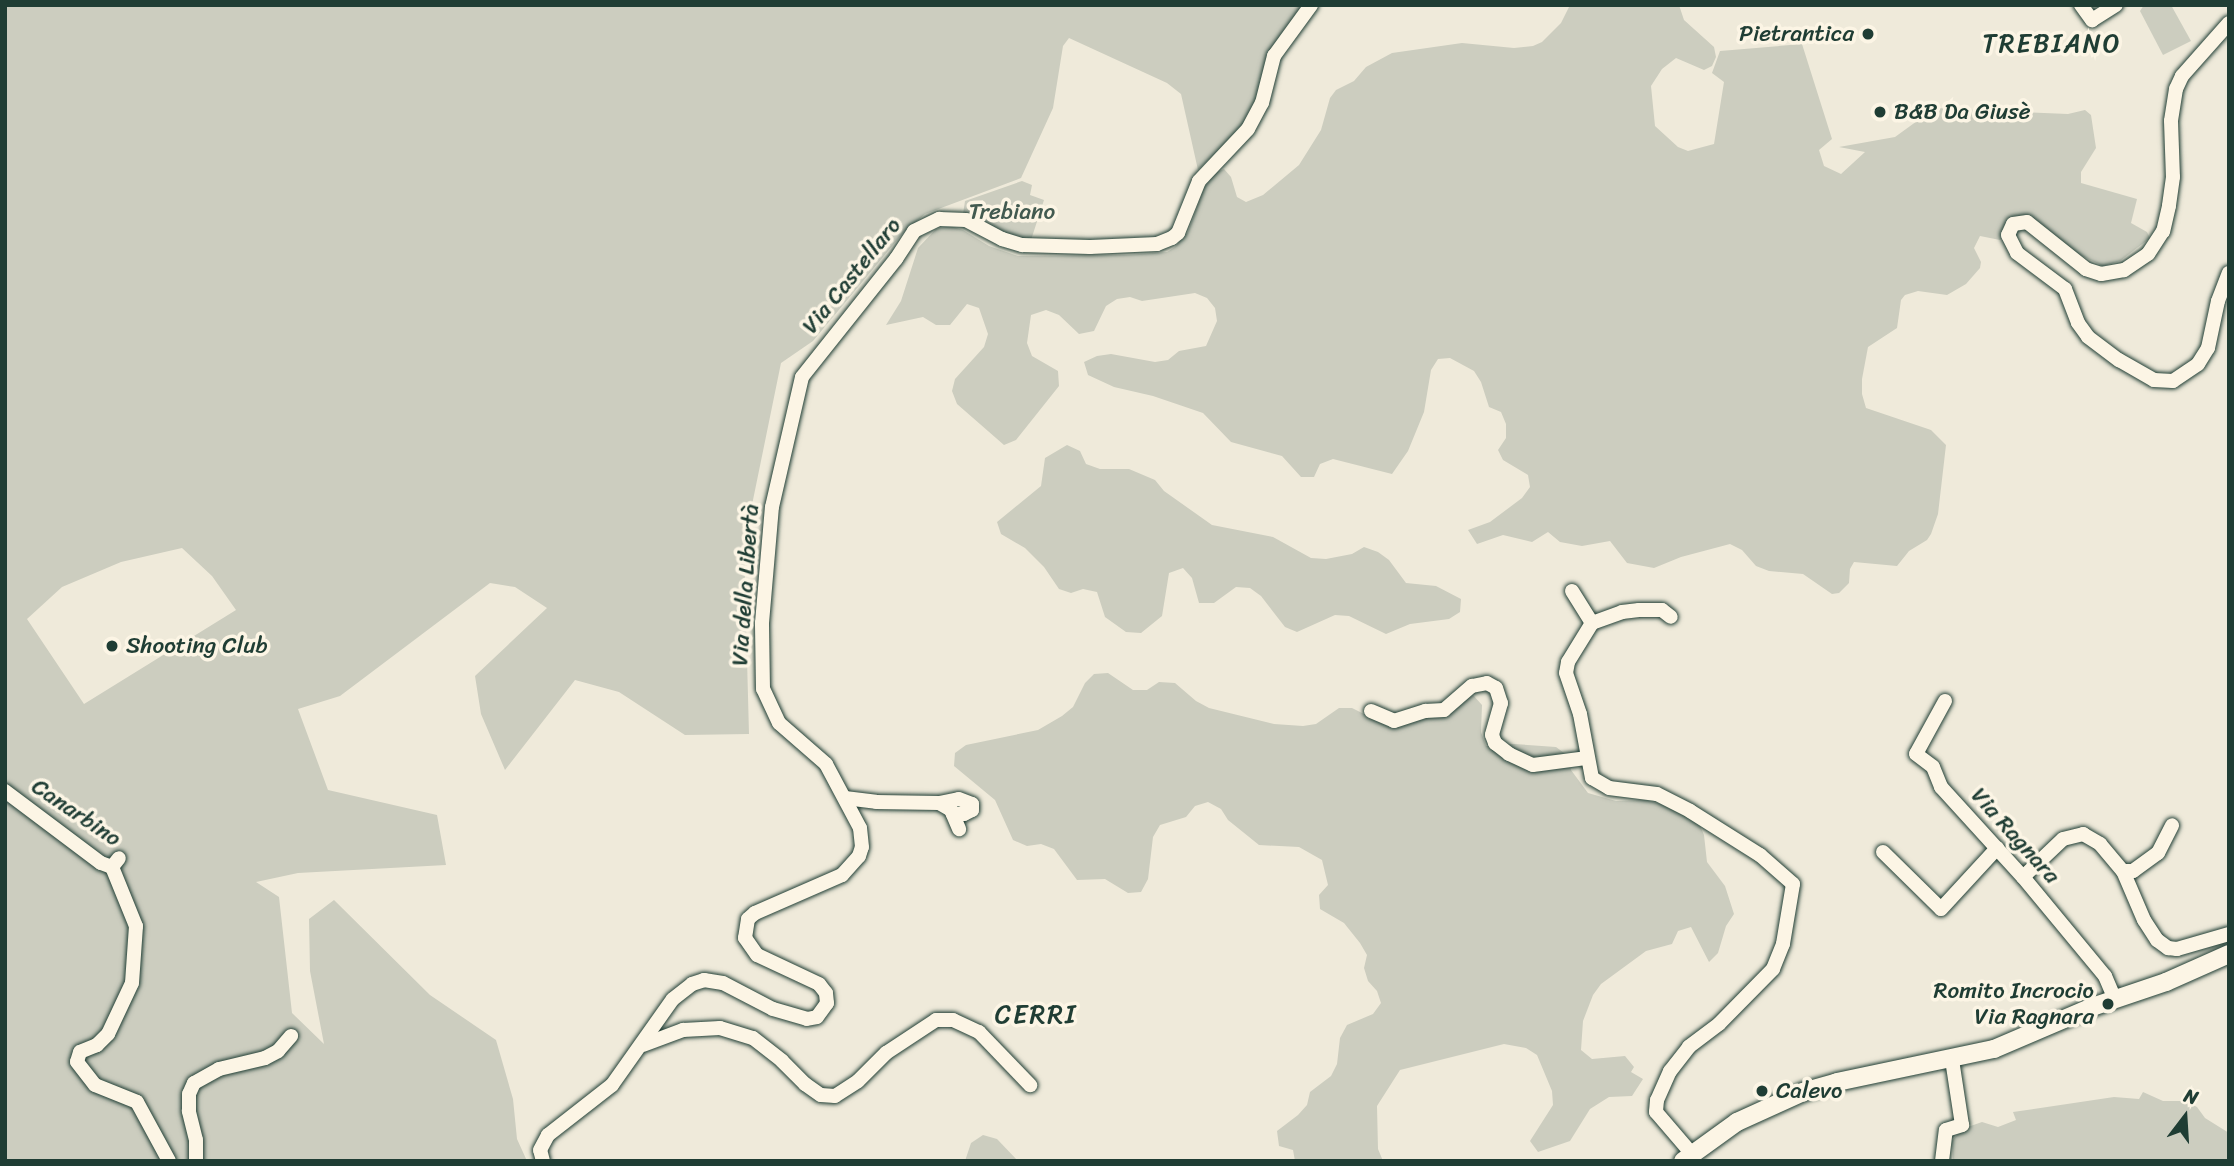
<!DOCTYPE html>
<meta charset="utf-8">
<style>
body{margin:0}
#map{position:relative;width:2234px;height:1166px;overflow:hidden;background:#efeada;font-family:Sriracha,sans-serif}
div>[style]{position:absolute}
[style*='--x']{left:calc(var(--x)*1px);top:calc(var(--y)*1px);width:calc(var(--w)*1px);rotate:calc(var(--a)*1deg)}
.green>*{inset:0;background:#cccdbf}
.roads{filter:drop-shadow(0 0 2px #1f3d34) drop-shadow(0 0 2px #1f3d34)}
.minor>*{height:14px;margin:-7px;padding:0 7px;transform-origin:7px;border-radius:7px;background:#fcf5e5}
.major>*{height:18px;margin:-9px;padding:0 9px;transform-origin:9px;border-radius:9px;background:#fcf5e5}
.dots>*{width:19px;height:19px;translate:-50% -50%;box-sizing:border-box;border:4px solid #fcf5e5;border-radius:50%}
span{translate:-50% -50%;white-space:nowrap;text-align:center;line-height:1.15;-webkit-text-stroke:7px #fcf5e5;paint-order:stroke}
.poi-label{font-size:23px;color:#1f3d34}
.right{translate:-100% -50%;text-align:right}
.left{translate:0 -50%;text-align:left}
.park-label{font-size:23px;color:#425a50}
.street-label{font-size:23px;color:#1f3d34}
.quarter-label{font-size:26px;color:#1f3d34;letter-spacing:2px}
.frame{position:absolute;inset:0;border:7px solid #1f3d34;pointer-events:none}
.north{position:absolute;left:2150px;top:1082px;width:70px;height:70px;-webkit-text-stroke:5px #fcf5e5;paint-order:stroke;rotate:17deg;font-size:19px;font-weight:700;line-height:28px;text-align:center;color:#1f3d34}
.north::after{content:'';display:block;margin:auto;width:24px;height:32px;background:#1f3d34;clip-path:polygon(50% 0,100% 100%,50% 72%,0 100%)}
</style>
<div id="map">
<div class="green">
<i style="clip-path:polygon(evenodd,5px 5px,1310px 5px,1284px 40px,1243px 126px,1198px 170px,1181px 94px,1167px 83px,1069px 38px,1063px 46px,1053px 108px,1021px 178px,925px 214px,903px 233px,813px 341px,781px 363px,744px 544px,749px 734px,685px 735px,619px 692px,575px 680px,505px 770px,481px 714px,475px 676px,547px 608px,515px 587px,490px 583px,340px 696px,298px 709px,328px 790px,437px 815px,446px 865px,298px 873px,256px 882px,279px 897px,292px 1013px,324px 1044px,310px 971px,309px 919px,334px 900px,430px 995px,496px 1040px,513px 1099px,517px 1139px,527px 1161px,5px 1161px,5px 5px,182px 548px,212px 576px,236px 610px,84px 704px,27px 619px,62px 587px,121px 562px,182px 548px)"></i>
<i style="clip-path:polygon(1570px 5px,1679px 5px,1684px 20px,1714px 47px,1716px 57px,1712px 66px,1704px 70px,1676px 58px,1662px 69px,1651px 86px,1655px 126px,1678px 147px,1688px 151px,1714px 144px,1724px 82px,1712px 73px,1720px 51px,1802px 44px,1832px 139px,1819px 150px,1824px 166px,1841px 174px,1865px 152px,1839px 147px,1895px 137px,1935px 108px,2068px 114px,2085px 110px,2091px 115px,2096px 148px,2081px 172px,2081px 183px,2137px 199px,2131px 223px,2147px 232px,2150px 238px,2120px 261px,2103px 266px,2078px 254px,2022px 218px,2000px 240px,1980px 236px,1974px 248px,1981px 262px,1980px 268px,1966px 284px,1947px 295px,1918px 291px,1905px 295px,1901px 300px,1897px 328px,1868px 347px,1862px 379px,1862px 394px,1866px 408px,1931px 430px,1946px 445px,1938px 514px,1931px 534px,1927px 540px,1909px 551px,1897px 566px,1854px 562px,1850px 569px,1849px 583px,1839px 593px,1832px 594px,1803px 574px,1769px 571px,1756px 566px,1742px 550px,1730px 544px,1681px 557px,1654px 568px,1627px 563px,1610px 541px,1582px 546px,1560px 542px,1548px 532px,1532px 542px,1503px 535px,1477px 544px,1468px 530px,1490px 522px,1522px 498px,1530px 487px,1528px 475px,1503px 460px,1498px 450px,1506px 438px,1506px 424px,1501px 412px,1489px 407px,1481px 382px,1474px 371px,1450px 358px,1438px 359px,1431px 370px,1424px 412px,1408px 451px,1392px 474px,1333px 459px,1320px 464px,1314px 477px,1301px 477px,1282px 456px,1231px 442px,1203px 413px,1153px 396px,1114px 387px,1088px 375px,1084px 362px,1097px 356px,1111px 354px,1155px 362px,1168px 360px,1179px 351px,1206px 346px,1217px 321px,1215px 308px,1207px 298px,1195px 293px,1142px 301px,1130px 297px,1117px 299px,1106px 306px,1094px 331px,1079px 334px,1059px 315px,1046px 310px,1031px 315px,1027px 343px,1032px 356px,1058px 371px,1059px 386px,1016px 440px,1004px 445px,957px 404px,952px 391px,955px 379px,984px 347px,988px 334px,979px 308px,967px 304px,950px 325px,936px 325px,923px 317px,886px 325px,901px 301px,918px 248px,936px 229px,950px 226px,963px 230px,989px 246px,1018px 256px,1127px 255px,1167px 252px,1175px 247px,1188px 232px,1204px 188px,1215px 173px,1224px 169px,1231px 177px,1237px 197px,1246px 202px,1263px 195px,1299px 165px,1321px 130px,1330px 98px,1336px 90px,1354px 81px,1366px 67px,1392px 53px,1462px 43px,1514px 48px,1533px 46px,1542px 42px,1561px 23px)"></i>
<i style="clip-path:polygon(2144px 5px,2171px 5px,2191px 41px,2163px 55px,2140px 11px)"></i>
<i style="clip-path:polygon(1022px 181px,1032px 185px,1030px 195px,1044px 200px,1031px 240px,1022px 240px,995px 232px,988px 223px,963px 214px,965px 201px)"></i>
<i style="clip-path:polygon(1067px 445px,1080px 451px,1086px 464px,1100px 469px,1129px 469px,1155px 480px,1164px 491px,1212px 525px,1273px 537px,1311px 558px,1326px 559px,1352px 554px,1364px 547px,1378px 552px,1389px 560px,1406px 583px,1436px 586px,1461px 599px,1460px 612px,1449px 619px,1410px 624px,1386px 634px,1349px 616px,1335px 615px,1297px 632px,1285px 627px,1261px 596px,1250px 588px,1236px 587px,1214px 603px,1199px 603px,1192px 578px,1183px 568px,1169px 573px,1162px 616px,1141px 633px,1126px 632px,1105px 617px,1097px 592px,1083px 589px,1071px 593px,1059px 589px,1044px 567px,1025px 548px,1001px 534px,997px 522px,1041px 486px,1045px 458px)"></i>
<i style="clip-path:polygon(1108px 673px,1133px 690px,1147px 690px,1159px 682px,1175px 683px,1196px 701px,1209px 708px,1274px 724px,1303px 726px,1316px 724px,1339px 708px,1352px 708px,1380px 722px,1473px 695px,1482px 705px,1481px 732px,1486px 746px,1514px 744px,1556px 747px,1568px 756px,1571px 770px,1588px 793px,1616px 801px,1645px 800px,1673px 807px,1698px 821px,1704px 835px,1707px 862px,1725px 886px,1734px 914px,1726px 926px,1718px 953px,1709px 962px,1691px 927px,1678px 931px,1672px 944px,1646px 951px,1601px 984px,1593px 995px,1583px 1021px,1581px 1050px,1592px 1059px,1625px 1056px,1634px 1067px,1631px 1072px,1643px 1079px,1632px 1096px,1609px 1097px,1590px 1109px,1570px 1141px,1538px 1152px,1530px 1141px,1553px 1105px,1552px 1091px,1537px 1055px,1526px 1048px,1504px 1044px,1400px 1070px,1377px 1106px,1378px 1149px,1383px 1161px,1295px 1161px,1293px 1150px,1279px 1146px,1277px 1131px,1298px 1115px,1307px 1105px,1310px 1092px,1331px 1076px,1337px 1064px,1340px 1038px,1347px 1025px,1373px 1014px,1381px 1003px,1377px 991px,1368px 981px,1364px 968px,1367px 955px,1360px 943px,1344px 923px,1320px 909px,1319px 895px,1328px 885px,1322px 860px,1299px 847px,1259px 845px,1228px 820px,1221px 809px,1208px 802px,1195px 806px,1186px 817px,1160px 825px,1153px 837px,1148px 879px,1141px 892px,1128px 893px,1105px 879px,1077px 880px,1054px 849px,1041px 844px,1027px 846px,1013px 840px,995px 800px,954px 766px,955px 753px,966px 745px,1038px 730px,1062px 716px,1073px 707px,1085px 683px,1094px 674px)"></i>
<i style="clip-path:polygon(2143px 1092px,2163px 1101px,2185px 1101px,2197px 1107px,2205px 1118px,2229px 1133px,2229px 1161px,1953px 1161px,1952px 1141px,1962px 1129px,1982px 1122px,1998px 1127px,2016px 1120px,2013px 1112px,2114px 1097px,2139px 1099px)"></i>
<i style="clip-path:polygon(983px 1135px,997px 1139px,1018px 1161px,965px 1161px,971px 1143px)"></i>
</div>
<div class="roads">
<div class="minor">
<i style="--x:2081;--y:5;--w:19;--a:54"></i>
<i style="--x:2092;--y:20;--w:28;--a:-32"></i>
<i style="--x:2229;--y:23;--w:71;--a:131.6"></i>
<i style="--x:2182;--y:76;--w:14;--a:115"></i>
<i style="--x:2176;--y:89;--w:32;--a:99"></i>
<i style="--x:2171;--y:121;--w:56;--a:88"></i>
<i style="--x:2173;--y:177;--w:29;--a:98"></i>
<i style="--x:2169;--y:206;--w:26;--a:103"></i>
<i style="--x:2163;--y:231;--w:27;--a:123"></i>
<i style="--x:2148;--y:254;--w:29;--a:146"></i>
<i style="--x:2124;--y:270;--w:23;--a:170"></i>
<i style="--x:2101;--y:274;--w:16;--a:-162"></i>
<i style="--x:2086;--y:269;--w:75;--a:-141.5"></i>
<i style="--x:2027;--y:222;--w:14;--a:172"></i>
<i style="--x:2013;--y:224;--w:12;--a:114"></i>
<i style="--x:2008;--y:235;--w:20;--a:63"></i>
<i style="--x:2017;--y:253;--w:60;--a:36.9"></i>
<i style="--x:2065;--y:289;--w:36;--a:69"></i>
<i style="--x:2078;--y:323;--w:17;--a:54"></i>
<i style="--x:2088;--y:337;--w:39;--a:37"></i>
<i style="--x:2119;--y:360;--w:40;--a:29.7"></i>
<i style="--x:2154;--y:380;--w:19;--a:3"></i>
<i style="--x:2173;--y:381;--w:30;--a:-34"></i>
<i style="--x:2198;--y:364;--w:19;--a:-58"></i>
<i style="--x:2208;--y:348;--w:48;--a:-78"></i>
<i style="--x:2218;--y:301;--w:30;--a:-69"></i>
<i style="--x:1572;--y:591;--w:38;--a:58"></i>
<i style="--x:1592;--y:623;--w:46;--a:121.6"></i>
<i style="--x:1568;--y:662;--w:11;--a:100"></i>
<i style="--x:1566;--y:673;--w:43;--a:71.1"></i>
<i style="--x:1580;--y:714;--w:65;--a:79.4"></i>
<i style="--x:1592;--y:778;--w:20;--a:30"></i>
<i style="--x:1609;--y:788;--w:48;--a:7.1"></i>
<i style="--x:1657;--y:794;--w:37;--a:27"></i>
<i style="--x:1690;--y:811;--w:83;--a:32.2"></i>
<i style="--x:1760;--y:855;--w:44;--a:41.3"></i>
<i style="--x:1793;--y:884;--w:61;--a:99.5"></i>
<i style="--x:1783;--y:944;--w:27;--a:112"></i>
<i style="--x:1773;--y:969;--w:77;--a:134.5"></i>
<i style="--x:1719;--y:1024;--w:38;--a:143"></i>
<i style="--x:1689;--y:1047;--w:31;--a:128"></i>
<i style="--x:1670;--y:1071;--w:32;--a:114"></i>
<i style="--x:1657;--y:1100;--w:12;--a:95"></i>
<i style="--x:1656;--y:1112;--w:55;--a:49.4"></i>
<i style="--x:1592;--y:623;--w:32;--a:-20"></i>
<i style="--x:1622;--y:612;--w:17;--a:-7"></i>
<i style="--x:1639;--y:610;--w:23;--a:0"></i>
<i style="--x:1662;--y:610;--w:11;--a:38"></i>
<i style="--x:1945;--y:701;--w:60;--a:118.7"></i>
<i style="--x:1916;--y:754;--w:21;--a:37"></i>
<i style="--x:1933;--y:767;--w:22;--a:68"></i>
<i style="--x:1941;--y:787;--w:122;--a:47.7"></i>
<i style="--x:2023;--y:877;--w:129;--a:50.4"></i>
<i style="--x:2105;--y:976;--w:25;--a:67"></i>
<i style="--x:1371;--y:711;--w:25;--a:23"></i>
<i style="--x:1394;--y:721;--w:33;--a:-18"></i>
<i style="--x:1425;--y:711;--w:19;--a:-3"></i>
<i style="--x:1444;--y:710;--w:37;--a:-41"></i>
<i style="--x:1472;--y:686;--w:15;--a:-11"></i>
<i style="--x:1487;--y:683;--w:10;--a:29"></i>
<i style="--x:1496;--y:688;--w:16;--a:72"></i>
<i style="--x:1501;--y:703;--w:33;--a:106"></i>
<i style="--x:1492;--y:735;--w:9;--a:69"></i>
<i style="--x:1495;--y:743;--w:18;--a:38"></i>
<i style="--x:1509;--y:754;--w:26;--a:25"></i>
<i style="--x:1533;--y:765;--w:53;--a:-7.5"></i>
<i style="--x:5;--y:791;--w:120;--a:36.9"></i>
<i style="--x:101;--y:863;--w:12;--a:20"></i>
<i style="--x:112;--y:867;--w:11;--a:-52"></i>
<i style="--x:845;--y:798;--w:31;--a:7"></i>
<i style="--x:876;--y:802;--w:63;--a:0.9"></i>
<i style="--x:939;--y:803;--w:14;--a:30"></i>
<i style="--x:951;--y:810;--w:21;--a:67"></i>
<i style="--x:939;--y:803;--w:20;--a:-11"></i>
<i style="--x:959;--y:799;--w:14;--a:21"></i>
<i style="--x:972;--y:804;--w:6;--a:90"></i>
<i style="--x:972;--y:810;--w:9;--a:153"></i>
<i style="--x:964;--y:814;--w:11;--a:180"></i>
<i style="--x:1883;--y:852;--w:81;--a:44.5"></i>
<i style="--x:1941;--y:909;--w:83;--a:-47.4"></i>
<i style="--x:112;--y:867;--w:64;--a:67.9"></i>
<i style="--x:136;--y:926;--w:57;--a:94"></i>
<i style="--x:132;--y:983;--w:56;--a:115.2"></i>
<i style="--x:108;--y:1034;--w:16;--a:135"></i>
<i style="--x:97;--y:1045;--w:18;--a:158"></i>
<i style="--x:80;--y:1052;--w:10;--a:107"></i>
<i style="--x:77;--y:1062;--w:29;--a:52"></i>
<i style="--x:95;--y:1085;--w:45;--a:22"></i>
<i style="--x:137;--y:1102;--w:67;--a:61.5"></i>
<i style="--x:2123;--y:871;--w:53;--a:66.8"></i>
<i style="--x:2144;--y:920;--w:24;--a:57"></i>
<i style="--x:2157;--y:940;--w:14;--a:36"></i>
<i style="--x:2168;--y:948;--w:9;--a:6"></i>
<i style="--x:2177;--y:949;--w:54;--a:-16.1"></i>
<i style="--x:2023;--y:877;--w:55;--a:-43.5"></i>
<i style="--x:2063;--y:839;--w:21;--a:-14"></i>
<i style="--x:2083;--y:834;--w:20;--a:30"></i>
<i style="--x:2100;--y:844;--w:35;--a:50"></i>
<i style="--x:2123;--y:871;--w:10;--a:0"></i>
<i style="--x:2133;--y:871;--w:31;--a:-36"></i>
<i style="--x:2158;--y:853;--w:31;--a:-63"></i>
<i style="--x:643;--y:1045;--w:43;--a:-20.6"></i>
<i style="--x:683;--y:1030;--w:37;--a:-3"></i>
<i style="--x:720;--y:1028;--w:34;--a:17"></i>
<i style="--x:753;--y:1038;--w:37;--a:38"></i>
<i style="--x:782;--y:1061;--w:33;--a:45"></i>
<i style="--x:805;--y:1084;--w:19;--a:35"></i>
<i style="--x:821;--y:1095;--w:14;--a:4"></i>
<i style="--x:835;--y:1096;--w:27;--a:-33"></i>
<i style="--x:858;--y:1081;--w:40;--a:-45"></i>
<i style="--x:886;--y:1053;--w:60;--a:-33.4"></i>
<i style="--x:936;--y:1020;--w:17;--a:0"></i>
<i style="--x:953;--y:1020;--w:29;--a:25"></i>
<i style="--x:979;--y:1032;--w:74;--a:46.1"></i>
<i style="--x:196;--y:1161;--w:21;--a:-90"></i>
<i style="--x:196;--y:1140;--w:30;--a:-104"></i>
<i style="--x:189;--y:1111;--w:17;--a:-90"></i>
<i style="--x:189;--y:1094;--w:12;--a:-66"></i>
<i style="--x:194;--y:1083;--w:29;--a:-29"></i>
<i style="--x:219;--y:1069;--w:47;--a:-13.4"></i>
<i style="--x:265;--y:1058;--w:15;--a:-28"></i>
<i style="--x:278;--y:1051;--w:20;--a:-49"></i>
<i style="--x:543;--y:1161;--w:11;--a:-105"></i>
<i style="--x:540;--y:1150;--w:17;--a:-62"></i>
<i style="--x:548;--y:1135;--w:81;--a:-38"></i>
<i style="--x:612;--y:1085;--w:105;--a:-54.7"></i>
<i style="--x:673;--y:999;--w:24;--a:-38"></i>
<i style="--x:692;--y:984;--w:13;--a:-18"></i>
<i style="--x:704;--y:980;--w:19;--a:9"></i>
<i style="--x:723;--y:983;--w:56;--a:27.5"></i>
<i style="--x:773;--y:1009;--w:35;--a:16"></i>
<i style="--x:807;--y:1019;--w:10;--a:-11"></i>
<i style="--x:817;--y:1017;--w:17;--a:-54"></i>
<i style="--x:827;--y:1003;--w:10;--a:-96"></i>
<i style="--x:826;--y:993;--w:11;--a:-128"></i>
<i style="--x:819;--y:984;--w:68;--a:-154.9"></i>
<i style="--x:757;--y:955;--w:21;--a:-125"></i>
<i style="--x:745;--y:938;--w:19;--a:-81"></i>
<i style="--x:748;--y:919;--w:9;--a:-41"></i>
<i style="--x:755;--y:913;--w:95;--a:-23.6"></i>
<i style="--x:842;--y:875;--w:25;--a:-48"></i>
<i style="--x:859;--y:856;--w:9;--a:-72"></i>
<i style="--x:862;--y:847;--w:19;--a:-96"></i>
<i style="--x:860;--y:828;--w:72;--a:-118"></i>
<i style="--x:826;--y:764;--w:62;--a:-138.9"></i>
<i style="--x:779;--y:723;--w:38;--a:-115"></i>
<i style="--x:763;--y:689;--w:66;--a:-90.9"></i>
<i style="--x:762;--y:623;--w:116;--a:-85.1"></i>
<i style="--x:772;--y:507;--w:133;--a:-77"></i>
<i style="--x:802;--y:377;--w:151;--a:-51.5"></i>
<i style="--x:896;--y:259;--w:33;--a:-57"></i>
<i style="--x:914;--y:231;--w:28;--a:-26"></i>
<i style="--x:939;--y:219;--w:27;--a:2"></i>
<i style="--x:966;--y:220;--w:41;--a:27.8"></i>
<i style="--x:1002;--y:239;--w:21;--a:17"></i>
<i style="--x:1022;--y:245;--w:68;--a:1.7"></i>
<i style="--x:1090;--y:247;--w:67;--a:-2.6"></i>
<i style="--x:1157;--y:244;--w:16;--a:-22"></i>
<i style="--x:1172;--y:238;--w:8;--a:-40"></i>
<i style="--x:1178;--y:233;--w:56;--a:-68"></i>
<i style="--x:1199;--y:181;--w:71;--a:-46.7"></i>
<i style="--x:1248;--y:129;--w:30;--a:-62"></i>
<i style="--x:1262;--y:103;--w:49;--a:-75.7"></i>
<i style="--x:1274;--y:56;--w:63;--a:-54"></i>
<i style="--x:1942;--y:1161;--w:31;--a:-83"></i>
<i style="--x:1946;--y:1130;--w:17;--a:-17"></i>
<i style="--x:1962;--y:1125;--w:66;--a:-98.7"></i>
</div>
<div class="major">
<i style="--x:1683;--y:1161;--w:67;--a:-35.8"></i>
<i style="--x:1737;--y:1122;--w:72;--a:-24.4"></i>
<i style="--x:1803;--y:1092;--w:35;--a:-16"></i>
<i style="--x:1837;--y:1082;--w:160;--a:-11.9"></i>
<i style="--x:1994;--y:1049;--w:110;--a:-23.1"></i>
<i style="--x:2095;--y:1006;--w:75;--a:-18.7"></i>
<i style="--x:2166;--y:982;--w:69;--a:-24"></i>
</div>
</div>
<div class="dots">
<i style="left:1868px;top:34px;background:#1f3d34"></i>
<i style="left:1880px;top:112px;background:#1f3d34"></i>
<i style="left:112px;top:646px;background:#1f3d34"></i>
<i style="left:2108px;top:1004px;background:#1f3d34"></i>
<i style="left:1762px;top:1091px;background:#1f3d34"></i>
</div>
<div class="poi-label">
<span class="right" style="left:1854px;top:34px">Pietrantica</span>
<span class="left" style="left:1894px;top:112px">B&amp;B Da Giusè</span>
<span class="left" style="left:126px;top:646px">Shooting Club</span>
<span class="right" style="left:2094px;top:1004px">Romito Incrocio<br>Via Ragnara</span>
<span class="left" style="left:1776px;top:1091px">Calevo</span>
</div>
<div class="park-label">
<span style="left:1012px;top:212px">Trebiano</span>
</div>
<div class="street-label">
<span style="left:852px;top:276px;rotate:-51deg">Via Castellaro</span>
<span style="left:746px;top:585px;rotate:-86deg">Via della Libertà</span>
<span style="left:76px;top:813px;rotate:34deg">Canarbino</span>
<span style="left:2015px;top:836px;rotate:48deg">Via Ragnara</span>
</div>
<div class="quarter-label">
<span style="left:2052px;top:44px">TREBIANO</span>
<span style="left:1036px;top:1015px">CERRI</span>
</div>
<div class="frame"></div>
<div class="north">N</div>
</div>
